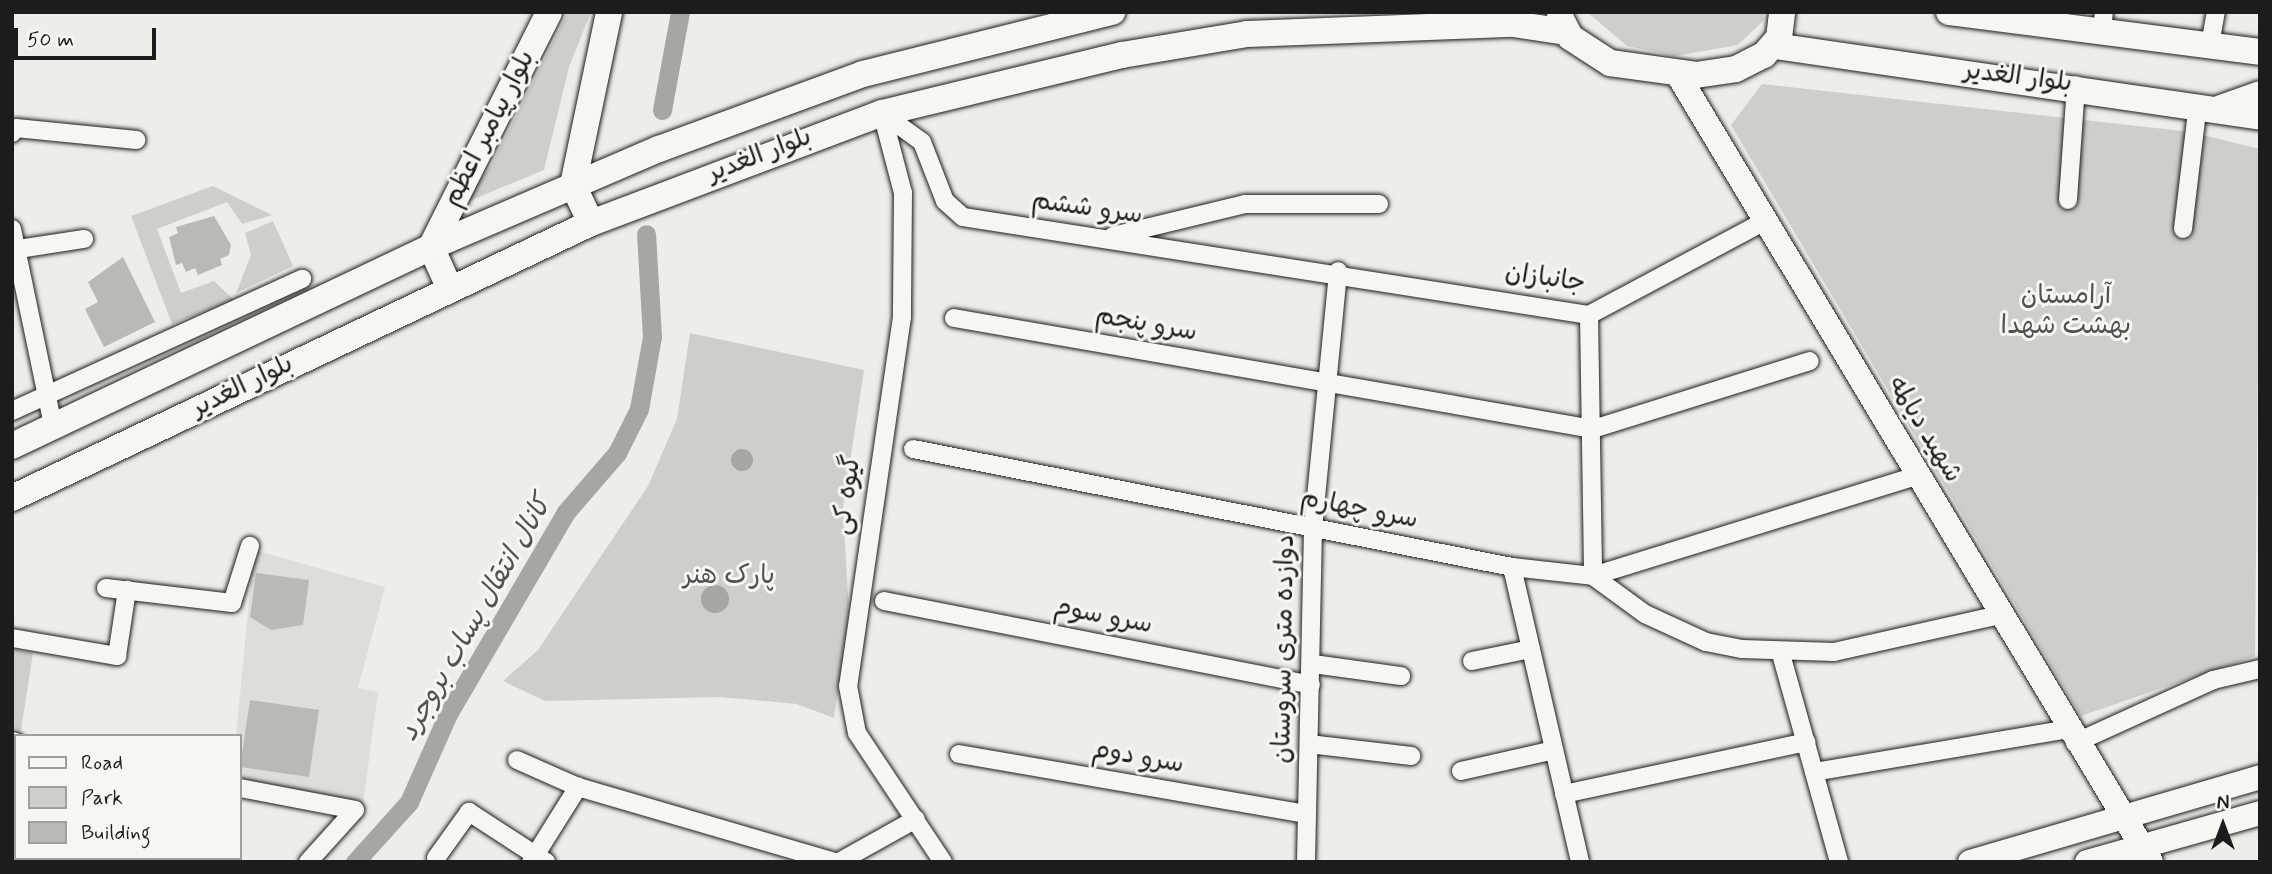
<!DOCTYPE html>
<meta charset="utf-8">
<style>
body{margin:0}
#map{position:relative;width:2272px;height:874px;overflow:hidden;background:#edede9;font-family:Mynerve,"Playpen Sans Arabic",sans-serif}
div>[style]{position:absolute}
[style*='--x']{left:calc(var(--x)*1px);top:calc(var(--y)*1px);width:calc(var(--w)*1px);rotate:calc(var(--a)*1deg)}
.built>*{inset:0;background:#ddddda}
.green>*{inset:0;background:#cececb}
.water>*{inset:0;background:#a6a6a3}
.round{border-radius:50%}
.canal>*{height:19px;margin:-9.5px;padding:0 9.5px;transform-origin:9.5px;border-radius:9.5px;background:#a6a6a3}
.building>*{inset:0;background:#b9b9b6}
.roads{filter:drop-shadow(0 0 2px #1c1c1c) drop-shadow(0 0 2px #1c1c1c)}
.street>*{height:18px;margin:-9px;padding:0 9px;transform-origin:9px;border-radius:9px;background:#f6f6f2}
.secondary>*{height:24px;margin:-12px;padding:0 12px;transform-origin:12px;border-radius:12px;background:#f6f6f2}
.primary>*{height:26px;margin:-13px;padding:0 13px;transform-origin:13px;border-radius:13px;background:#f6f6f2}
span{translate:-50% -50%;white-space:nowrap;text-align:center;line-height:1.15;-webkit-text-stroke:6px #f6f6f2;paint-order:stroke}
.street-label{font-size:26px;color:#1c1c1c}
.park-label{font-size:26px;color:#515151}
.water-label{font-size:28px;color:#535352;font-style:italic}
.frame{position:absolute;inset:0;border:14px solid #1c1c1c;pointer-events:none}
.legend{position:absolute;left:14px;top:734px;width:228px;height:126px;box-sizing:border-box;background:#f6f6f2;border:2px solid #9f9f9c;margin:0;padding:9px 12px;list-style:none;font-size:21px;color:#1c1c1c}
.legend li{display:flex;align-items:center;gap:14px;height:35px}
.legend b{width:35px;border:2px solid #9f9f9c}
.north{position:absolute;left:2188px;top:790px;width:70px;height:70px;-webkit-text-stroke:5px #f6f6f2;paint-order:stroke;rotate:0deg;font-size:19px;font-weight:700;line-height:28px;text-align:center;color:#1c1c1c}
.north::after{content:'';display:block;margin:auto;width:24px;height:32px;background:#1c1c1c;clip-path:polygon(50% 0,100% 100%,50% 72%,0 100%)}
.scale{position:absolute;left:14px;top:28px;width:142px;height:32px;box-sizing:border-box;border:4px solid #1c1c1c;border-top:0;padding-left:9px;font-size:21px;line-height:24px;white-space:nowrap;color:#1c1c1c;-webkit-text-stroke:5px #f6f6f2;paint-order:stroke}
</style>
<div id="map">
<div class="built">
<i style="clip-path:polygon(254px 550px,385px 587px,358px 688px,378px 692px,363px 804px,240px 781px,236px 736px)"></i>
</div>
<div class="green">
<i style="clip-path:polygon(568px 12px,591px 12px,569px 67px,544px 170px,462px 204px,491px 166px)"></i>
<i style="clip-path:polygon(1587px 12px,1763px 12px,1764px 20px,1738px 45px,1675px 56px,1627px 46px)"></i>
<i style="clip-path:polygon(1762px 84px,2191px 132px,2260px 149px,2255px 656px,2081px 716px,1731px 125px)"></i>
<i style="clip-path:polygon(213px 186px,272px 215px,242px 224px,227px 202px,157px 229px,181px 293px,214px 281px,234px 300px,172px 324px,131px 216px)"></i>
<i style="clip-path:polygon(273px 221px,293px 266px,236px 293px,251px 255px,245px 233px)"></i>
<i style="clip-path:polygon(690px 333px,864px 370px,843px 508px,849px 613px,834px 718px,797px 704px,720px 697px,545px 701px,503px 681px,538px 650px,648px 486px,677px 419px)"></i>
<i style="clip-path:polygon(12px 649px,33px 653px,21px 730px,12px 728px)"></i>
</div>
<div class="water">
<i class="round" style="left:731px;top:449px;width:22px;height:22px"></i>
<i class="round" style="left:701px;top:585px;width:28px;height:28px"></i>
</div>
<div class="canal">
<i style="--x:662;--y:110;--w:100;--a:-79.6"></i>
<i style="--x:355;--y:862;--w:81;--a:-48"></i>
<i style="--x:409;--y:802;--w:96;--a:-66.1"></i>
<i style="--x:448;--y:714;--w:234;--a:-59.7"></i>
<i style="--x:566;--y:512;--w:78;--a:-49.2"></i>
<i style="--x:617;--y:453;--w:49;--a:-63.4"></i>
<i style="--x:639;--y:409;--w:73;--a:-79.8"></i>
<i style="--x:652;--y:337;--w:103;--a:-93.3"></i>
</div>
<div class="building">
<i style="clip-path:polygon(214px 216px,231px 245px,229px 255px,220px 259px,222px 265px,198px 275px,195px 268px,186px 272px,182px 263px,176px 265px,169px 237px,178px 233px,176px 227px)"></i>
<i style="clip-path:polygon(123px 257px,155px 322px,104px 347px,85px 309px,98px 302px,88px 282px)"></i>
<i style="clip-path:polygon(256px 573px,309px 580px,303px 625px,271px 630px,250px 617px)"></i>
<i style="clip-path:polygon(250px 700px,319px 710px,309px 777px,240px 767px)"></i>
</div>
<div class="roads">
<div class="street">
<i style="--x:2102;--y:33;--w:21;--a:-85"></i>
<i style="--x:2210;--y:45;--w:34;--a:-80"></i>
<i style="--x:882;--y:113;--w:49;--a:35.9"></i>
<i style="--x:922;--y:142;--w:63;--a:68.7"></i>
<i style="--x:945;--y:201;--w:24;--a:42"></i>
<i style="--x:963;--y:217;--w:634;--a:8.9"></i>
<i style="--x:1589;--y:315;--w:200;--a:-28.1"></i>
<i style="--x:882;--y:113;--w:83;--a:75.3"></i>
<i style="--x:903;--y:193;--w:124;--a:90.5"></i>
<i style="--x:902;--y:317;--w:373;--a:98.3"></i>
<i style="--x:848;--y:686;--w:48;--a:79.2"></i>
<i style="--x:857;--y:733;--w:155;--a:56.3"></i>
<i style="--x:12;--y:133;--w:6;--a:-51"></i>
<i style="--x:16;--y:128;--w:121;--a:5.7"></i>
<i style="--x:2068;--y:200;--w:115;--a:-86"></i>
<i style="--x:12;--y:229;--w:201;--a:78.2"></i>
<i style="--x:2183;--y:229;--w:126;--a:-83.2"></i>
<i style="--x:1113;--y:236;--w:136;--a:-13.6"></i>
<i style="--x:1245;--y:204;--w:134;--a:0"></i>
<i style="--x:12;--y:250;--w:73;--a:-8.7"></i>
<i style="--x:1589;--y:315;--w:261;--a:89.1"></i>
<i style="--x:1593;--y:576;--w:339;--a:-17.2"></i>
<i style="--x:954;--y:318;--w:649;--a:9.85"></i>
<i style="--x:1593;--y:429;--w:227;--a:-17.4"></i>
<i style="--x:12;--y:411;--w:319;--a:-24.5"></i>
<i style="--x:913;--y:449;--w:611;--a:11.14"></i>
<i style="--x:1512;--y:567;--w:81;--a:6.3"></i>
<i style="--x:1593;--y:576;--w:64;--a:36.2"></i>
<i style="--x:1645;--y:614;--w:67;--a:24.7"></i>
<i style="--x:1706;--y:642;--w:37;--a:11"></i>
<i style="--x:1742;--y:649;--w:92;--a:1.9"></i>
<i style="--x:1834;--y:652;--w:169;--a:-12.6"></i>
<i style="--x:1512;--y:567;--w:303;--a:77"></i>
<i style="--x:106;--y:588;--w:127;--a:6.8"></i>
<i style="--x:232;--y:603;--w:60;--a:-72.5"></i>
<i style="--x:884;--y:601;--w:435;--a:11.1"></i>
<i style="--x:12;--y:638;--w:107;--a:9.7"></i>
<i style="--x:117;--y:656;--w:67;--a:-81.4"></i>
<i style="--x:1781;--y:654;--w:216;--a:74.4"></i>
<i style="--x:1472;--y:661;--w:60;--a:-11.5"></i>
<i style="--x:1313;--y:664;--w:89;--a:7.8"></i>
<i style="--x:12;--y:741;--w:4;--a:14"></i>
<i style="--x:2075;--y:743;--w:152;--a:-24.5"></i>
<i style="--x:2213;--y:680;--w:48;--a:-13.2"></i>
<i style="--x:1309;--y:744;--w:103;--a:6.7"></i>
<i style="--x:959;--y:754;--w:353;--a:9.8"></i>
<i style="--x:517;--y:760;--w:67;--a:23.9"></i>
<i style="--x:578;--y:787;--w:268;--a:16.3"></i>
<i style="--x:1461;--y:771;--w:95;--a:-12.7"></i>
<i style="--x:1814;--y:772;--w:257;--a:-9.6"></i>
<i style="--x:240;--y:788;--w:117;--a:10.8"></i>
<i style="--x:1564;--y:794;--w:248;--a:-12.1"></i>
<i style="--x:24;--y:858;--w:9;--a:27"></i>
<i style="--x:436;--y:858;--w:57;--a:-54.3"></i>
<i style="--x:469;--y:812;--w:92;--a:33"></i>
<i style="--x:308;--y:862;--w:70;--a:-47.9"></i>
<i style="--x:531;--y:862;--w:89;--a:-57.9"></i>
<i style="--x:839;--y:862;--w:88;--a:-29.2"></i>
<i style="--x:1306;--y:862;--w:334;--a:-88.8"></i>
<i style="--x:1313;--y:528;--w:258;--a:-84.4"></i>
</div>
<div class="secondary">
<i style="--x:1678;--y:75;--w:918;--a:58.99"></i>
<i style="--x:1970;--y:862;--w:302;--a:-16.3"></i>
<i style="--x:2087;--y:862;--w:180;--a:-15.8"></i>
</div>
<div class="primary">
<i style="--x:1949;--y:12;--w:314;--a:7.3"></i>
<i style="--x:1560;--y:17;--w:22;--a:63"></i>
<i style="--x:1570;--y:37;--w:48;--a:33"></i>
<i style="--x:1610;--y:63;--w:87;--a:7.9"></i>
<i style="--x:1696;--y:75;--w:40;--a:-8.5"></i>
<i style="--x:1736;--y:69;--w:31;--a:-27"></i>
<i style="--x:1764;--y:55;--w:23;--a:-49"></i>
<i style="--x:1779;--y:38;--w:26;--a:-83"></i>
<i style="--x:1775;--y:46;--w:490;--a:8.3"></i>
<i style="--x:2221;--y:108;--w:41;--a:-19.7"></i>
<i style="--x:591;--y:223;--w:42;--a:-115.3"></i>
<i style="--x:573;--y:185;--w:177;--a:-78.2"></i>
<i style="--x:450;--y:289;--w:46;--a:-114.3"></i>
<i style="--x:431;--y:247;--w:263;--a:-63.3"></i>
<i style="--x:12;--y:446;--w:464;--a:-25.4"></i>
<i style="--x:431;--y:247;--w:248;--a:-23.3"></i>
<i style="--x:659;--y:149;--w:217;--a:-20.2"></i>
<i style="--x:863;--y:74;--w:257;--a:-14"></i>
<i style="--x:12;--y:498;--w:641;--a:-25.41"></i>
<i style="--x:591;--y:223;--w:311;--a:-20.7"></i>
<i style="--x:882;--y:113;--w:247;--a:-13.6"></i>
<i style="--x:1122;--y:55;--w:127;--a:-9.5"></i>
<i style="--x:1247;--y:34;--w:266;--a:-2.2"></i>
<i style="--x:1513;--y:24;--w:55;--a:8.4"></i>
</div>
</div>
<div class="street-label">
<span style="left:2018px;top:78px;rotate:7deg">بلوار الغدیر</span>
<span style="left:490px;top:129px;rotate:-63deg">بلوار پیامبر اعظم</span>
<span style="left:760px;top:156px;rotate:-21deg">بلوار الغدیر</span>
<span style="left:1087px;top:209px;rotate:8deg">سرو ششم</span>
<span style="left:1545px;top:279px;rotate:8deg">جانبازان</span>
<span style="left:1146px;top:325px;rotate:10deg">سرو پنجم</span>
<span style="left:243px;top:387px;rotate:-26deg">بلوار الغدیر</span>
<span style="left:1924px;top:430px;rotate:59deg">شهید دیالمه</span>
<span style="left:848px;top:495px;rotate:-82deg">گیوه کی</span>
<span style="left:1359px;top:510px;rotate:11deg">سرو چهارم</span>
<span style="left:1103px;top:617px;rotate:11deg">سرو سوم</span>
<span style="left:1285px;top:649px;rotate:-89deg">دوازده متری سروستان</span>
<span style="left:1138px;top:758px;rotate:10deg">سرو دوم</span>
</div>
<div class="park-label">
<span style="left:2066px;top:312px">آرامستان<br>بهشت شهدا</span>
<span style="left:729px;top:577px">پارک هنر</span>
</div>
<div class="water-label">
<span style="left:476px;top:619px;rotate:-60deg">کانال انتقال پساب بروجرد</span>
</div>
<div class="frame"></div>
<ul class="legend">
<li><b style="height:9px;background:#f6f6f2"></b>Road</li>
<li><b style="height:19px;background:#cececb"></b>Park</li>
<li><b style="height:19px;background:#b9b9b6"></b>Building</li>
</ul>
<div class="north">N</div>
<div class="scale">50 m</div>
</div>
